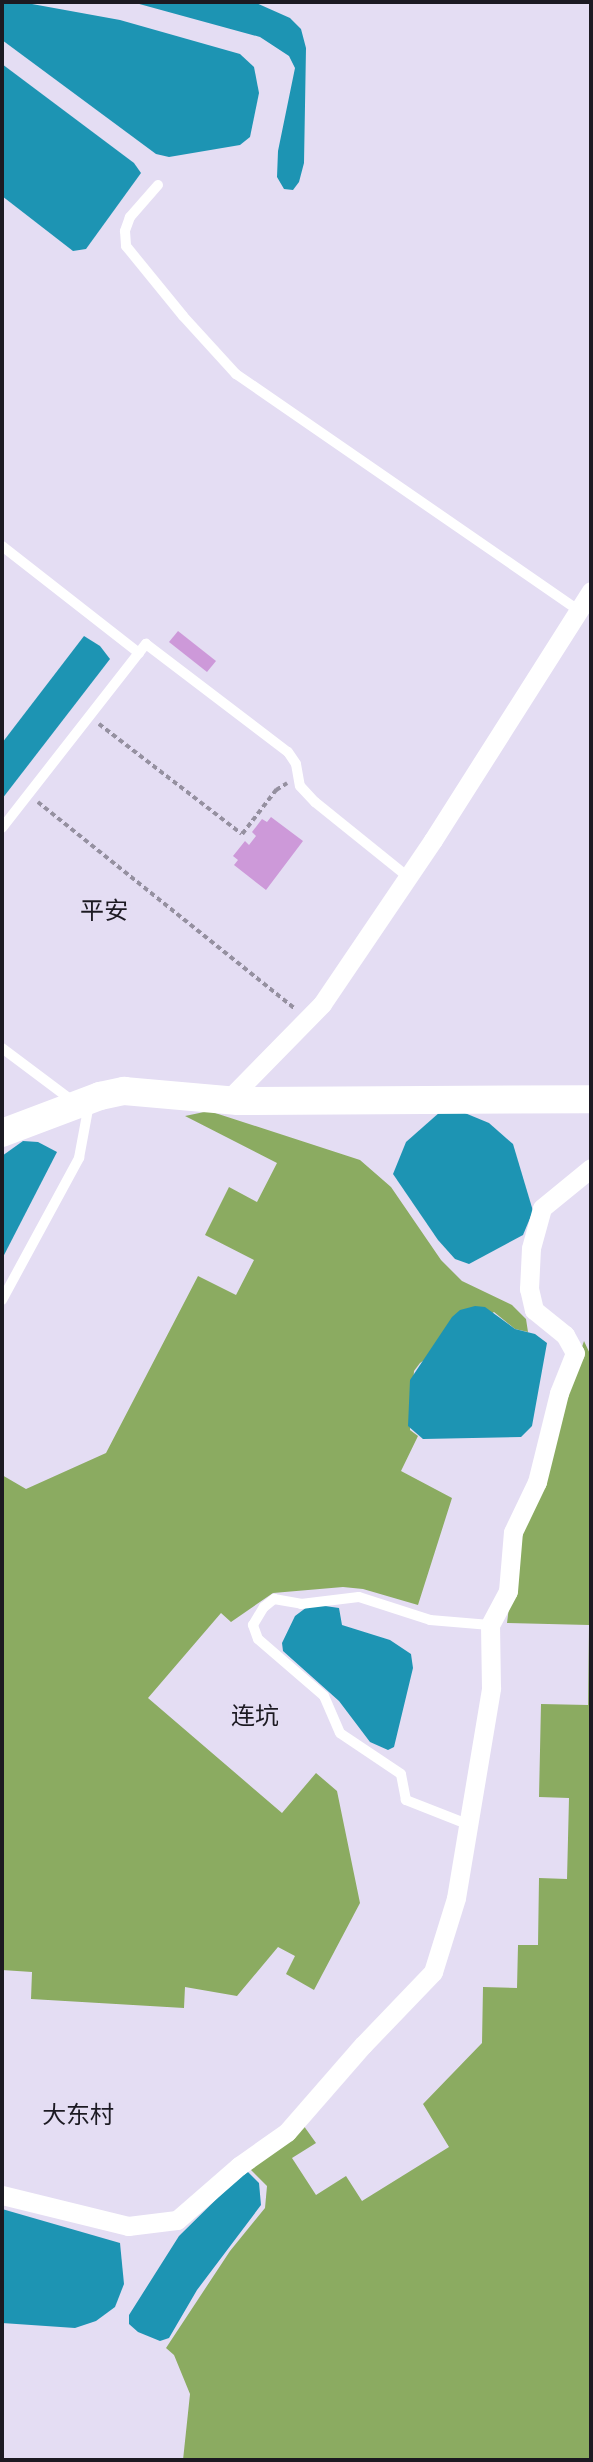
<!DOCTYPE html>
<meta charset="utf-8">
<style>
body{margin:0}
#map{position:relative;width:593px;height:2462px;overflow:hidden;background:#e4ddf3;font-family:Quicksand,"Noto Sans SC",sans-serif}
div>[style]{position:absolute}
[style*='--x']{left:calc(var(--x)*1px);top:calc(var(--y)*1px);width:calc(var(--w)*1px);rotate:calc(var(--a)*1deg)}
.forest>*{inset:0;background:#8bab61}
.water>*{inset:0;background:#1d94b3}
.building>*{inset:0;background:#cd99d9}
.path>*{height:3.5px;margin-top:-1.75px;transform-origin:0;background:repeating-linear-gradient(90deg,#9590a0 0 5px,transparent 0 8.5px)}
.lane>*{height:10px;margin:-5px;padding:0 5px;transform-origin:5px;border-radius:5px;background:#fff}
.street>*{height:19px;margin:-9.5px;padding:0 9.5px;transform-origin:9.5px;border-radius:9.5px;background:#fff}
.secondary>*{height:28px;margin:-14px;padding:0 14px;transform-origin:14px;border-radius:14px;background:#fff}
span{translate:-50% -50%;white-space:nowrap;text-align:center;line-height:1.15;-webkit-text-stroke:7px #e4ddf3;paint-order:stroke}
.quarter-label{font-size:24px;color:#1c1a22}
.frame{position:absolute;inset:0;border:4px solid #1c1a22;pointer-events:none}
</style>
<div id="map">
<div class="forest">
<i style="clip-path:polygon(209px 1111px,360px 1160px,391px 1187px,441px 1260px,462px 1281px,512px 1305px,526px 1319px,528px 1332px,515px 1329px,494px 1312px,420px 1363px,414px 1371px,410px 1430px,418px 1436px,401px 1471px,452px 1498px,418px 1605px,363px 1589px,343px 1587px,273px 1593px,231px 1622px,221px 1613px,148px 1698px,282px 1813px,316px 1773px,337px 1791px,360px 1903px,314px 1990px,286px 1974px,295px 1956px,278px 1947px,237px 1996px,185px 1987px,184px 2008px,31px 1999px,32px 1972px,2px 1970px,2px 1475px,26px 1489px,106px 1453px,198px 1276px,236px 1295px,254px 1260px,205px 1235px,229px 1187px,257px 1202px,277px 1163px,185px 1116px)"></i>
<i style="clip-path:polygon(584px 1341px,591px 1356px,591px 2460px,183px 2460px,190px 2394px,174px 2355px,166px 2348px,230px 2251px,265px 2208px,267px 2186px,248px 2167px,301px 2122px,316px 2143px,292px 2158px,316px 2195px,346px 2176px,362px 2201px,449px 2147px,423px 2104px,482px 2043px,483px 1987px,517px 1988px,518px 1945px,538px 1945px,539px 1878px,567px 1879px,569px 1798px,539px 1797px,541px 1704px,588px 1705px,589px 1625px,507px 1623px,517px 1542px)"></i>
</div>
<div class="water">
<i style="clip-path:polygon(2px 2px,21px 2px,120px 20px,240px 54px,254px 67px,259px 93px,250px 137px,240px 145px,169px 157px,156px 154px,2px 40px)"></i>
<i style="clip-path:polygon(132px 2px,254px 2px,290px 18px,301px 29px,306px 48px,304px 163px,299px 182px,293px 190px,284px 189px,277px 177px,278px 151px,295px 68px,289px 56px,260px 37px)"></i>
<i style="clip-path:polygon(2px 64px,134px 163px,141px 173px,86px 249px,73px 251px,2px 196px)"></i>
<i style="clip-path:polygon(84px 636px,100px 646px,110px 659px,2px 799px,2px 743px)"></i>
<i style="clip-path:polygon(460px 1111px,489px 1123px,513px 1144px,533px 1211px,523px 1235px,469px 1264px,455px 1259px,438px 1240px,393px 1174px,406px 1142px,440px 1112px)"></i>
<i style="clip-path:polygon(23px 1141px,38px 1142px,57px 1152px,2px 1259px,2px 1156px)"></i>
<i style="clip-path:polygon(475px 1306px,485px 1307px,515px 1329px,535px 1334px,547px 1343px,532px 1426px,521px 1437px,423px 1439px,408px 1426px,410px 1380px,452px 1317px,460px 1310px)"></i>
<i style="clip-path:polygon(318px 1605px,339px 1608px,342px 1625px,390px 1640px,411px 1654px,413px 1668px,394px 1747px,388px 1750px,370px 1742px,339px 1701px,283px 1651px,282px 1643px,295px 1616px,307px 1607px)"></i>
<i style="clip-path:polygon(246px 2170px,259px 2183px,261px 2205px,197px 2290px,169px 2338px,160px 2341px,138px 2332px,129px 2324px,129px 2315px,179px 2236px)"></i>
<i style="clip-path:polygon(2px 2209px,120px 2243px,124px 2284px,115px 2307px,96px 2321px,75px 2328px,2px 2323px)"></i>
</div>
<div class="building">
<i style="clip-path:polygon(178px 631px,216px 661px,207px 672px,169px 642px)"></i>
<i style="clip-path:polygon(271px 817px,303px 841px,266px 890px,234px 865px,238px 860px,233px 856px,245px 841px,249px 845px,256px 836px,252px 832px,262px 819px,267px 822px)"></i>
</div>
<div class="path">
<i style="--x:99;--y:724;--w:180;--a:37.6"></i>
<i style="--x:242;--y:834;--w:56;--a:-52.3"></i>
<i style="--x:276;--y:790;--w:13;--a:-32"></i>
<i style="--x:38;--y:802;--w:329;--a:38.8"></i>
</div>
<div class="lane">
<i style="--x:158;--y:185;--w:43;--a:131.2"></i>
<i style="--x:130;--y:217;--w:15;--a:110"></i>
<i style="--x:125;--y:231;--w:15;--a:86"></i>
<i style="--x:126;--y:246;--w:90;--a:50.8"></i>
<i style="--x:183;--y:316;--w:79;--a:47.6"></i>
<i style="--x:236;--y:374;--w:417;--a:34.6"></i>
<i style="--x:2;--y:546;--w:174;--a:38"></i>
<i style="--x:2;--y:828;--w:234;--a:-52"></i>
<i style="--x:146;--y:644;--w:178;--a:37.3"></i>
<i style="--x:288;--y:752;--w:14;--a:56"></i>
<i style="--x:296;--y:764;--w:22;--a:80"></i>
<i style="--x:300;--y:786;--w:22;--a:47"></i>
<i style="--x:315;--y:802;--w:119;--a:38.9"></i>
<i style="--x:2;--y:1048;--w:90;--a:36.9"></i>
<i style="--x:2;--y:1300;--w:162;--a:-61.5"></i>
<i style="--x:79;--y:1158;--w:55;--a:-79.5"></i>
<i style="--x:467;--y:1824;--w:66;--a:-158.5"></i>
<i style="--x:406;--y:1800;--w:26;--a:-101"></i>
<i style="--x:401;--y:1774;--w:73;--a:-146.1"></i>
<i style="--x:340;--y:1733;--w:40;--a:-113.4"></i>
<i style="--x:324;--y:1696;--w:87;--a:-139.2"></i>
<i style="--x:258;--y:1639;--w:15;--a:-110"></i>
<i style="--x:253;--y:1625;--w:21;--a:-59"></i>
<i style="--x:264;--y:1607;--w:13;--a:-39"></i>
<i style="--x:274;--y:1599;--w:27;--a:10"></i>
<i style="--x:301;--y:1604;--w:58;--a:-6.9"></i>
<i style="--x:359;--y:1597;--w:75;--a:17.9"></i>
<i style="--x:430;--y:1620;--w:60;--a:4.8"></i>
</div>
<div class="street">
<i style="--x:227;--y:1101;--w:136;--a:-45.6"></i>
<i style="--x:322;--y:1004;--w:198;--a:-55.9"></i>
<i style="--x:433;--y:840;--w:295;--a:-57.6"></i>
<i style="--x:2;--y:2195;--w:130;--a:13.8"></i>
<i style="--x:128;--y:2226;--w:49;--a:-7"></i>
<i style="--x:177;--y:2220;--w:82;--a:-41.1"></i>
<i style="--x:239;--y:2166;--w:59;--a:-35.3"></i>
<i style="--x:287;--y:2132;--w:116;--a:-48.9"></i>
<i style="--x:363;--y:2045;--w:101;--a:-46.2"></i>
<i style="--x:433;--y:1972;--w:77;--a:-72.7"></i>
<i style="--x:456;--y:1898;--w:213;--a:-80.5"></i>
<i style="--x:491;--y:1688;--w:63;--a:-90.9"></i>
<i style="--x:490;--y:1625;--w:38;--a:-62"></i>
<i style="--x:508;--y:1591;--w:59;--a:-85.2"></i>
<i style="--x:513;--y:1532;--w:55;--a:-64.4"></i>
<i style="--x:537;--y:1482;--w:92;--a:-76.1"></i>
<i style="--x:559;--y:1393;--w:43;--a:-68.2"></i>
<i style="--x:575;--y:1353;--w:21;--a:-119"></i>
<i style="--x:565;--y:1335;--w:40;--a:-141"></i>
<i style="--x:534;--y:1310;--w:22;--a:-103"></i>
<i style="--x:529;--y:1289;--w:41;--a:-87.2"></i>
<i style="--x:531;--y:1248;--w:41;--a:-74.6"></i>
<i style="--x:542;--y:1208;--w:63;--a:-39.2"></i>
</div>
<div class="secondary">
<i style="--x:2;--y:1133;--w:105;--a:-20.7"></i>
<i style="--x:100;--y:1096;--w:25;--a:-12"></i>
<i style="--x:124;--y:1091;--w:114;--a:5"></i>
<i style="--x:238;--y:1101;--w:353;--a:-0.3"></i>
</div>
<div class="quarter-label">
<span style="left:104px;top:911px">平安</span>
<span style="left:255px;top:1716px">连坑</span>
<span style="left:78px;top:2115px">大东村</span>
</div>
<div class="frame"></div>
</div>
